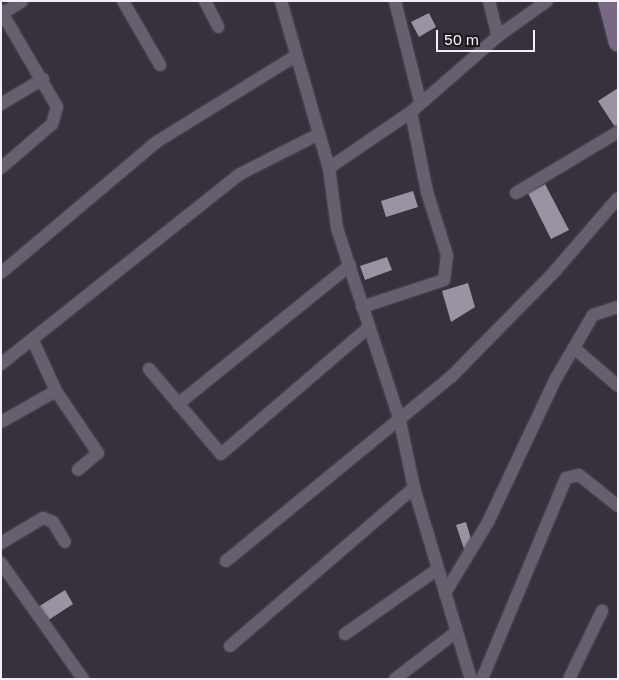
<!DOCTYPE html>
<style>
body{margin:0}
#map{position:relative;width:619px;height:680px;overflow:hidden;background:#37303d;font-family:"Golos Text",sans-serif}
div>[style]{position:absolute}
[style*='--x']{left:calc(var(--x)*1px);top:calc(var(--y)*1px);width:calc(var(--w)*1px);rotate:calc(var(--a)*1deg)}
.building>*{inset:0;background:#9b93a2}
.roads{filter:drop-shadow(0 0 1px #514c56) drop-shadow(0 0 1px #514c56)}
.street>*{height:12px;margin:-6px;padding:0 6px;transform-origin:6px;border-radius:6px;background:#675f6e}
.secondary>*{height:18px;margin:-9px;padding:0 9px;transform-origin:9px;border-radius:9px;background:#776884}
span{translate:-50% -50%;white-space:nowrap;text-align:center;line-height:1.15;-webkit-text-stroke:5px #1d191f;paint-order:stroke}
.frame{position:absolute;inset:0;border:2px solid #f4eff7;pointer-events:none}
.scale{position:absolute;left:436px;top:30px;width:99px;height:22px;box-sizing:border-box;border:2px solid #f4eff7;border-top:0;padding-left:6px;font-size:15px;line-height:18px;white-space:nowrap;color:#f4eff7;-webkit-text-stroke:4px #1d191f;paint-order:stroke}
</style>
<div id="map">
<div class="building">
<i style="clip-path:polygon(429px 13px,436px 27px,419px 37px,411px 22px)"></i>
<i style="clip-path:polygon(618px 88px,618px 125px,615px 127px,598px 101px)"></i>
<i style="clip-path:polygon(545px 184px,569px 230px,551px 239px,528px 193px)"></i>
<i style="clip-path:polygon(413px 191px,418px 207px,386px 217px,381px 201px)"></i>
<i style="clip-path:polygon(387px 257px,392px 270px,365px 280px,360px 266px)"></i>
<i style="clip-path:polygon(468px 283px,475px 307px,451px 322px,442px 291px)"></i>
<i style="clip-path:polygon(466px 522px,473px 546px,464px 549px,456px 525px)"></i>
<i style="clip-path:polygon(65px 590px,73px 604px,47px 621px,38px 607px)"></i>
</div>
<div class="roads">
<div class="street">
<i style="--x:123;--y:1;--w:74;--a:60"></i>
<i style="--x:205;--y:1;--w:29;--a:63"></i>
<i style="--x:281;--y:1;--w:174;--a:74"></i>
<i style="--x:329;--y:168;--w:61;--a:82.4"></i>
<i style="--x:337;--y:228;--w:203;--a:71.9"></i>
<i style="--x:400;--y:421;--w:68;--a:78.2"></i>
<i style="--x:414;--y:488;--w:199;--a:73.4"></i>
<i style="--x:395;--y:1;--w:103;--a:76"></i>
<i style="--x:489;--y:1;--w:36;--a:76"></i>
<i style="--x:1;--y:11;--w:111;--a:59.7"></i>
<i style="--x:57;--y:107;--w:18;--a:106"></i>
<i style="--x:52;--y:124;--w:67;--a:139.2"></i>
<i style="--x:3;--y:13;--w:22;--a:-32"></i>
<i style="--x:1;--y:104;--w:49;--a:-30.8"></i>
<i style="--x:329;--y:168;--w:99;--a:-34.3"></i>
<i style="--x:411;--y:112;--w:116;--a:-41.1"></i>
<i style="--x:498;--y:36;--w:60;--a:-35.5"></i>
<i style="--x:516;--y:193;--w:119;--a:-30.9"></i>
<i style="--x:1;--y:273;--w:205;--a:-40.1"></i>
<i style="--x:158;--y:141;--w:160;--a:-31.7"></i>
<i style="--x:362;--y:307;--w:86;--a:-18.2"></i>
<i style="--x:444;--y:280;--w:25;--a:-83"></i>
<i style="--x:447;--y:255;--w:66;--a:-107.6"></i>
<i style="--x:427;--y:192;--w:82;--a:-101.3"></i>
<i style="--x:574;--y:348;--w:58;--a:40.8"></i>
<i style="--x:1;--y:364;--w:305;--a:-38.5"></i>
<i style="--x:240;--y:174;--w:89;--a:-26.9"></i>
<i style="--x:149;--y:369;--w:111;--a:49.7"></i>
<i style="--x:221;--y:454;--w:194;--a:-40.6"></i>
<i style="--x:56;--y:391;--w:75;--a:55.9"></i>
<i style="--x:98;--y:453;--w:26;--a:140"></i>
<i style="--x:178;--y:404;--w:221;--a:-38.9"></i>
<i style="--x:1;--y:422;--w:63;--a:-29.4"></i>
<i style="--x:56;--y:391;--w:53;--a:-114.6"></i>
<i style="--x:1;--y:543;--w:49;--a:-30.8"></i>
<i style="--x:43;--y:518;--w:11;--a:22"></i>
<i style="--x:53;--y:522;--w:23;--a:59"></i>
<i style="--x:226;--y:561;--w:291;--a:-39.3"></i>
<i style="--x:451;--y:377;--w:148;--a:-45.5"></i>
<i style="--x:555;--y:271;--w:96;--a:-49.2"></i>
<i style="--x:1;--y:563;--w:142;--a:54.7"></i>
<i style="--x:445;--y:593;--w:83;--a:-58.8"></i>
<i style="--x:488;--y:522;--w:157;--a:-64.7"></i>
<i style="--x:555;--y:380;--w:75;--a:-59.7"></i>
<i style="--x:593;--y:315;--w:26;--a:-18"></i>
<i style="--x:345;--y:634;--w:113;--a:-35"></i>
<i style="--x:230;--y:646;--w:243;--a:-40.7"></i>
<i style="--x:395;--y:679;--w:77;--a:-37.6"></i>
<i style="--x:482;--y:679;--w:218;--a:-67.3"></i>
<i style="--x:566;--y:478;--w:13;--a:-13"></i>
<i style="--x:579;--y:475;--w:50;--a:38.5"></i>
<i style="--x:569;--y:679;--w:76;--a:-64.1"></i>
</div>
<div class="secondary">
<i style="--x:607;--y:1;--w:43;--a:75.3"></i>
</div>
</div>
<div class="frame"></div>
<div class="scale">50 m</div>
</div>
